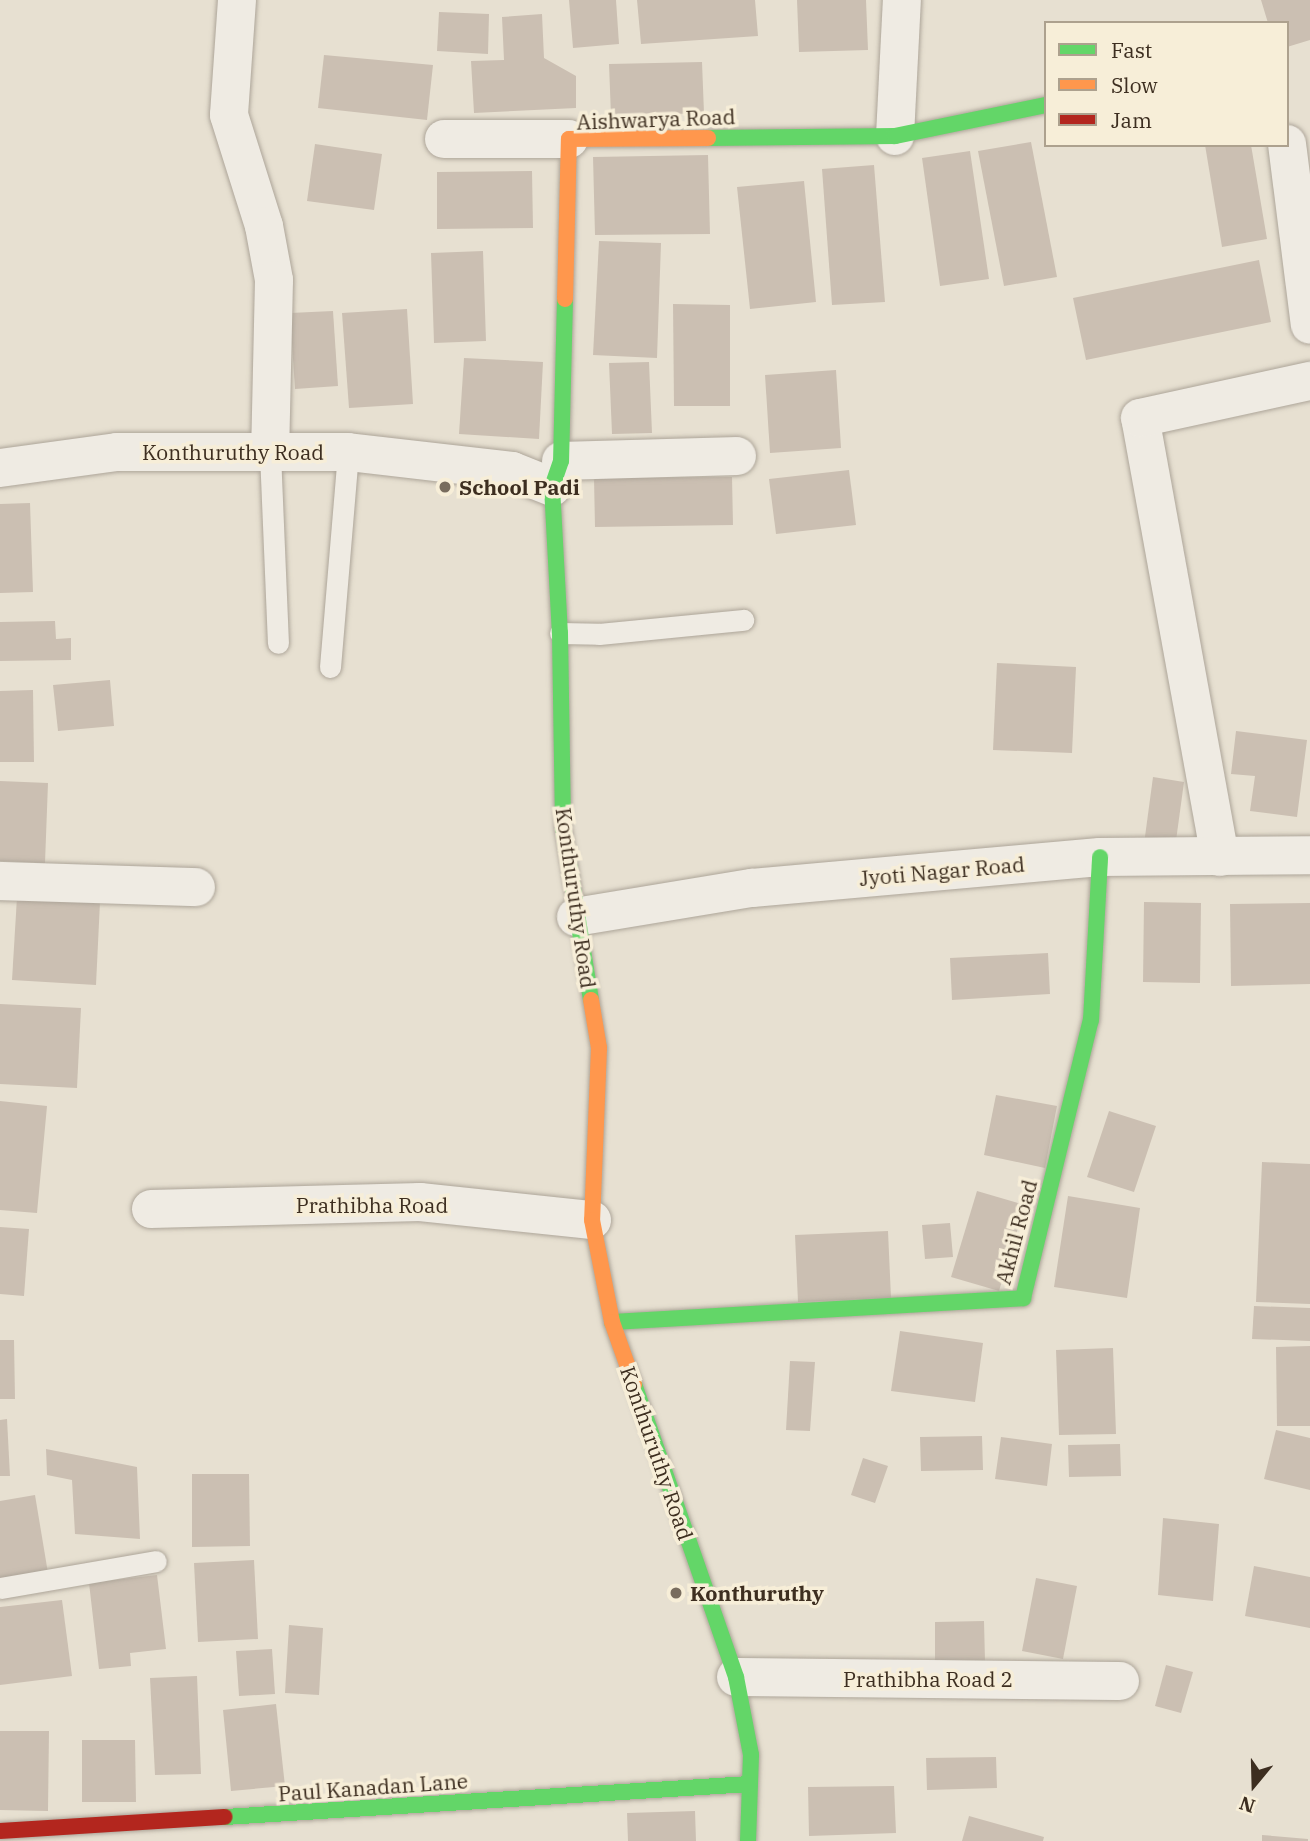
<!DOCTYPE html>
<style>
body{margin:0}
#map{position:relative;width:1310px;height:1841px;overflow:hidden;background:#e7e0d1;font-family:"IBM Plex Serif",serif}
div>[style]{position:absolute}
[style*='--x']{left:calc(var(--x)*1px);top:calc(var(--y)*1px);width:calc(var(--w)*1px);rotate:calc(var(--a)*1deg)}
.building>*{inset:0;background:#cbbfb2}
.roads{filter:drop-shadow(0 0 2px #ada599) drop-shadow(0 0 2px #ada599)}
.lane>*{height:21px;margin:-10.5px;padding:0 10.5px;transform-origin:10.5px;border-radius:10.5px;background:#efebe3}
.street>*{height:38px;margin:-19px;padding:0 19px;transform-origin:19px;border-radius:19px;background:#efebe3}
.fast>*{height:16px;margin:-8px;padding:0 8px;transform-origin:8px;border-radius:8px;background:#63d668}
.slow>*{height:16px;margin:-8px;padding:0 8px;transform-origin:8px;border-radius:8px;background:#ff974d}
.jam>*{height:16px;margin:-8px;padding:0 8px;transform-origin:8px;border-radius:8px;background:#b3261e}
.dots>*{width:19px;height:19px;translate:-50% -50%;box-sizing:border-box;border:4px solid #f7eed8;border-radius:50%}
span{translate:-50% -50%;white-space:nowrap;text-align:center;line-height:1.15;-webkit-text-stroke:7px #f7eed8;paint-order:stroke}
.street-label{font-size:21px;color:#3d2e20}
.poi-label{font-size:21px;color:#3d2e20;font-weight:700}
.left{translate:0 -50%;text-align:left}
.legend{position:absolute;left:1044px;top:21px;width:245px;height:126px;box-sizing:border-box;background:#f7eed8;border:2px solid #ada18e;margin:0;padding:9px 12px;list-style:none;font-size:21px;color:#3d2e20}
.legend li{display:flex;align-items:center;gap:14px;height:35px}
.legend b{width:35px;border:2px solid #ada18e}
.north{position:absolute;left:1219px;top:1750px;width:70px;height:70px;-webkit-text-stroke:5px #f7eed8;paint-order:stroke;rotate:199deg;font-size:19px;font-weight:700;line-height:28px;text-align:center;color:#3d2e20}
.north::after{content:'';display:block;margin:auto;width:24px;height:32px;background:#3d2e20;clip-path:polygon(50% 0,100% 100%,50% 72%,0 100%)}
</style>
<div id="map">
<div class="building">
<i style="clip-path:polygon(569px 0,616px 0,619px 44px,573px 48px)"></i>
<i style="clip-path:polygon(637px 0,755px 0,758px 36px,641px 44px)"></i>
<i style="clip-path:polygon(797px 0,866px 0,868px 50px,799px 52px)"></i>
<i style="clip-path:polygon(1261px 0,1310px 0,1310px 40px,1287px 47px,1287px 23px,1268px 23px)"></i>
<i style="clip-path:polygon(439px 12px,489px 14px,488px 54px,437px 51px)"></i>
<i style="clip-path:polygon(542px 14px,544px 58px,576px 76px,576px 108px,474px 113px,471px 61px,504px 60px,502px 17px)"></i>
<i style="clip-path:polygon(324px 55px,433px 65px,427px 120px,318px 108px)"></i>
<i style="clip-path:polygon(702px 62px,704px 113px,611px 116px,609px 64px)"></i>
<i style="clip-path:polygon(1031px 142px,1057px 277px,1004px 286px,978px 151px)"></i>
<i style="clip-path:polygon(315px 144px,382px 154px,374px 210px,307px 201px)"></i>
<i style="clip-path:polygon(1205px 145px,1251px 145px,1267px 239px,1222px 247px)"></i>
<i style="clip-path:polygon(970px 151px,989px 279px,940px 286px,922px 158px)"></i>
<i style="clip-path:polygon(708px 155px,710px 234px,595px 235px,593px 157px)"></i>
<i style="clip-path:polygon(874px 165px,885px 302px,832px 305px,822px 169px)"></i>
<i style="clip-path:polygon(532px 171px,533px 228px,437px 229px,437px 172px)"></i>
<i style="clip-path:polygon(804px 181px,816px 302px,750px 309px,737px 187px)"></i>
<i style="clip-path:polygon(599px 241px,661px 243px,657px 358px,593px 355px)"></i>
<i style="clip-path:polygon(483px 251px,486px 341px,434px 343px,431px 253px)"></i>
<i style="clip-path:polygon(1259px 260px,1271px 322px,1086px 360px,1073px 298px)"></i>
<i style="clip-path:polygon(673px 304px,730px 305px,730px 406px,674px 406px)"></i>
<i style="clip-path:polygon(407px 309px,413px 404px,349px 408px,342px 313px)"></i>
<i style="clip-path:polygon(333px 311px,338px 386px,295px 389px,290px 313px)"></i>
<i style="clip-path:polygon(464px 358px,543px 362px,539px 439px,459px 434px)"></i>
<i style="clip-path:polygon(649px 362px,652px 433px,612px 434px,609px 363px)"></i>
<i style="clip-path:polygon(836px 370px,841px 448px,770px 453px,765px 375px)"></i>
<i style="clip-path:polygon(849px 470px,856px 525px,776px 534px,769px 479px)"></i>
<i style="clip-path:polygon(732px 477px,733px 525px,595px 527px,594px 478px)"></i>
<i style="clip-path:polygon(30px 503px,33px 592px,0 593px,0 504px)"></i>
<i style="clip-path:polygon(55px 621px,56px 639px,71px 638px,71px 660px,0 661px,0 622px)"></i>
<i style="clip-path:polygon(997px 663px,1076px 667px,1072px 753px,993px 750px)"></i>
<i style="clip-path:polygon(110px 680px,114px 726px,58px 731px,53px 685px)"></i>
<i style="clip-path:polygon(33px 690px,34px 762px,0 762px,0 691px)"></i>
<i style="clip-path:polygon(1236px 731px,1307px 740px,1297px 817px,1250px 811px,1255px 776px,1231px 774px)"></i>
<i style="clip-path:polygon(1153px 777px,1184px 782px,1175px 848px,1144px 844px)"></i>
<i style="clip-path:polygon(0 781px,48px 783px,45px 863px,0 861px)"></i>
<i style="clip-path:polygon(17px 897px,100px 902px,96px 985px,12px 980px)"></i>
<i style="clip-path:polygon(1144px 902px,1201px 903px,1200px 983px,1143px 982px)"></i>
<i style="clip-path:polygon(1310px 903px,1310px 984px,1231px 986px,1230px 904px)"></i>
<i style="clip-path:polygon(1048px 953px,1050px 994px,952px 1000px,950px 958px)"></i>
<i style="clip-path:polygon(0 1004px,81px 1008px,77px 1088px,0 1084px)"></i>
<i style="clip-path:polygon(996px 1095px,1057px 1106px,1045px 1168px,984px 1155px)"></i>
<i style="clip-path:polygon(0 1101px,47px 1106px,37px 1213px,0 1210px)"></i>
<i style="clip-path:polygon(1109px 1111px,1156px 1126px,1134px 1192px,1087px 1177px)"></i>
<i style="clip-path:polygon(1262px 1162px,1310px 1164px,1310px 1304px,1256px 1302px)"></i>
<i style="clip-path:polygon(977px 1191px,1025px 1205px,999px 1291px,951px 1277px)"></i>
<i style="clip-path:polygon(1068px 1196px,1140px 1208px,1127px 1298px,1054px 1287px)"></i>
<i style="clip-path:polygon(950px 1223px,953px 1257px,925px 1259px,922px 1225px)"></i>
<i style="clip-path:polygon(0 1227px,29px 1229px,24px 1296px,0 1294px)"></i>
<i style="clip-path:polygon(888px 1231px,891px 1298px,798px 1302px,795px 1235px)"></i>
<i style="clip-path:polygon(1254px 1306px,1310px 1308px,1310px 1341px,1252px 1339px)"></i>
<i style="clip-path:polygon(900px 1331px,983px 1343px,975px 1402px,891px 1391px)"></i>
<i style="clip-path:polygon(0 1340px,14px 1340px,15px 1399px,0 1399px)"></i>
<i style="clip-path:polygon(1310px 1346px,1310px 1426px,1277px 1426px,1276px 1347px)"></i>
<i style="clip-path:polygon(1113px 1348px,1116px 1434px,1059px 1435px,1056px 1350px)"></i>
<i style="clip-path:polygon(790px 1361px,815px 1362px,810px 1431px,786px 1430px)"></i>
<i style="clip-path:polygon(7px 1419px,10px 1476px,0 1476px,0 1420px)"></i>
<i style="clip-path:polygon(1276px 1430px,1310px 1438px,1310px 1490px,1264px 1479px)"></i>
<i style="clip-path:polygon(982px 1436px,983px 1470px,921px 1471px,920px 1437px)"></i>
<i style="clip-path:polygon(1001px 1437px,1052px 1444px,1047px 1486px,995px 1479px)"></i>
<i style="clip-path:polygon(1120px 1444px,1121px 1476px,1069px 1477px,1068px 1445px)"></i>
<i style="clip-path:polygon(46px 1449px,137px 1467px,140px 1539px,75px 1534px,72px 1480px,47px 1475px)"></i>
<i style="clip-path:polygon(863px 1458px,888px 1466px,875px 1503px,851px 1495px)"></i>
<i style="clip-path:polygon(192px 1474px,249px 1474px,250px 1546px,192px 1547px)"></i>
<i style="clip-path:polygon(35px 1495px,48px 1573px,0 1581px,0 1501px)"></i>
<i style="clip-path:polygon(1163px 1518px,1219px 1524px,1213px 1601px,1158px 1595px)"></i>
<i style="clip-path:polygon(254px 1560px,258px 1639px,198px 1642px,194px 1563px)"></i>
<i style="clip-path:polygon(1254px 1566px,1310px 1577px,1310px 1628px,1245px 1616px)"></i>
<i style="clip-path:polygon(157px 1575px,166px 1649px,130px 1653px,131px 1666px,99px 1669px,89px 1583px)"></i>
<i style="clip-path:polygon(1036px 1578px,1077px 1586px,1063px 1659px,1022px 1651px)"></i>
<i style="clip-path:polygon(62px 1600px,72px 1676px,0 1685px,0 1607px)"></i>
<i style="clip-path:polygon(984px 1621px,985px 1661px,935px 1663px,935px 1622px)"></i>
<i style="clip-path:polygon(289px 1625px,323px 1628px,319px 1695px,285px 1693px)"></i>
<i style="clip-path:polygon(272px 1649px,275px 1694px,239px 1696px,236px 1651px)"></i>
<i style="clip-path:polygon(1166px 1665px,1193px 1672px,1181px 1713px,1155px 1706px)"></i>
<i style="clip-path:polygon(197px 1676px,201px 1774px,155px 1775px,150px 1678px)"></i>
<i style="clip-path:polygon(276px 1704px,285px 1786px,231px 1791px,223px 1710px)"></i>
<i style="clip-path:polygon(0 1731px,49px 1731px,48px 1811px,0 1810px)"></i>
<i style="clip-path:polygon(82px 1740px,135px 1740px,136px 1802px,82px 1802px)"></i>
<i style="clip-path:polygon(996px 1757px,997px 1788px,927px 1790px,926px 1758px)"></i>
<i style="clip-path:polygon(894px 1786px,896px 1833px,809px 1836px,808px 1787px)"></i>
<i style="clip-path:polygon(695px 1811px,696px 1841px,628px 1841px,627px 1813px)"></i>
<i style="clip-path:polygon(969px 1816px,1044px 1837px,1043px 1841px,962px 1841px)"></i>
<i style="clip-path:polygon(1262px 1835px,1308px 1839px,1308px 1841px,1262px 1841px)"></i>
</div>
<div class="roads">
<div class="lane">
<i style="--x:270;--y:453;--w:190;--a:87.6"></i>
<i style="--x:560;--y:633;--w:39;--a:1"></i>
<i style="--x:599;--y:634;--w:145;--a:-5.6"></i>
<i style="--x:330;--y:667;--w:216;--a:-85.2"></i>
<i style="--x:0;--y:1588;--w:158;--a:-9.8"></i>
</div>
<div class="street">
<i style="--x:237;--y:0;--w:115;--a:94"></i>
<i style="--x:229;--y:115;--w:116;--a:72.5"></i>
<i style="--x:264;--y:226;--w:55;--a:79.5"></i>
<i style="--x:274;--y:280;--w:173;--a:91.3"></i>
<i style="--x:895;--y:136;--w:136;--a:-87.1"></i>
<i style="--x:444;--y:139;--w:125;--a:0"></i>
<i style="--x:1287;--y:144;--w:182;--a:82.8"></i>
<i style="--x:561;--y:461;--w:176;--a:-1.6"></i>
<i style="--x:0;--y:468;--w:118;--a:-7.8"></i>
<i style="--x:117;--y:452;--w:231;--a:0"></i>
<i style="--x:348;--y:452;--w:165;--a:6.6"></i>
<i style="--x:512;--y:471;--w:43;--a:21.8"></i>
<i style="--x:1220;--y:857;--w:446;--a:-100.3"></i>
<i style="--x:1140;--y:418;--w:174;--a:-12.3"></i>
<i style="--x:0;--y:881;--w:196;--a:1.8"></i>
<i style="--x:576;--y:917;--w:178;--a:-9.4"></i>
<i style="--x:752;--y:888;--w:349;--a:-5.1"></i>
<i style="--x:1100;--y:857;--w:210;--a:-0.5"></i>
<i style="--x:151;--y:1209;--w:269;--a:-1.5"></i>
<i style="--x:420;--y:1202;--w:173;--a:6"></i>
<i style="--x:736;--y:1677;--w:384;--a:0.6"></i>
</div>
<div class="fast">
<i style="--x:708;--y:138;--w:187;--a:-0.6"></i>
<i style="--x:895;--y:136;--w:154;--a:-11.6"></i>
<i style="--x:565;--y:299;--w:162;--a:91.4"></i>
<i style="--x:561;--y:461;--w:28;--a:109"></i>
<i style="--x:552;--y:487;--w:146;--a:86.9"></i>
<i style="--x:560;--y:633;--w:194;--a:89.1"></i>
<i style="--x:563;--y:827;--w:175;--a:80.8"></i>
<i style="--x:612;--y:1322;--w:412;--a:-3.3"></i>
<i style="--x:1023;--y:1298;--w:286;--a:-76.3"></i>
<i style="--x:1091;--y:1020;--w:163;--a:-86.8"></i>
<i style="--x:634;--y:1384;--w:310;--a:70.8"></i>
<i style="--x:736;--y:1677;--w:79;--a:79.1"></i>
<i style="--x:751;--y:1755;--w:86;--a:92"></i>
<i style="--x:225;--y:1817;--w:525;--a:-3.6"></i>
</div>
<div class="slow">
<i style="--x:565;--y:299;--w:160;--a:-88.6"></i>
<i style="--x:569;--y:139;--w:139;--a:-0.4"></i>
<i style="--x:591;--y:1000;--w:49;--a:80.5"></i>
<i style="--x:599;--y:1048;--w:172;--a:92.3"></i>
<i style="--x:592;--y:1220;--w:104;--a:78.9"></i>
<i style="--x:612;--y:1322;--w:66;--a:70.5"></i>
</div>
<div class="jam">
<i style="--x:0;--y:1831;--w:225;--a:-3.6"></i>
</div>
</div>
<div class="dots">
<i style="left:445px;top:487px;background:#786c5e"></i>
<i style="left:676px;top:1593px;background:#786c5e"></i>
</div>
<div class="street-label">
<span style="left:656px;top:119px;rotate:-2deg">Aishwarya Road</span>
<span style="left:233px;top:452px">Konthuruthy Road</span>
<span style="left:942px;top:871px;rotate:-5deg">Jyoti Nagar Road</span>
<span style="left:576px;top:898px;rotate:82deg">Konthuruthy Road</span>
<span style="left:372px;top:1205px">Prathibha Road</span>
<span style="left:1016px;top:1232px;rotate:-75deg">Akhil Road</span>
<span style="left:657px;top:1453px;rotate:71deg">Konthuruthy Road</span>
<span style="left:928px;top:1679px">Prathibha Road 2</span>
<span style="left:373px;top:1787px;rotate:-4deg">Paul Kanadan Lane</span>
</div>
<div class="poi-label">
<span class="left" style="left:459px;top:487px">School Padi</span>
<span class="left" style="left:690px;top:1593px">Konthuruthy</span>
</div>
<ul class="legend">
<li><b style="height:9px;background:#63d668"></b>Fast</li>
<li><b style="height:9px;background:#ff974d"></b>Slow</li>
<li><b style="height:9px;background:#b3261e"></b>Jam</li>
</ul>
<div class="north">N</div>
</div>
